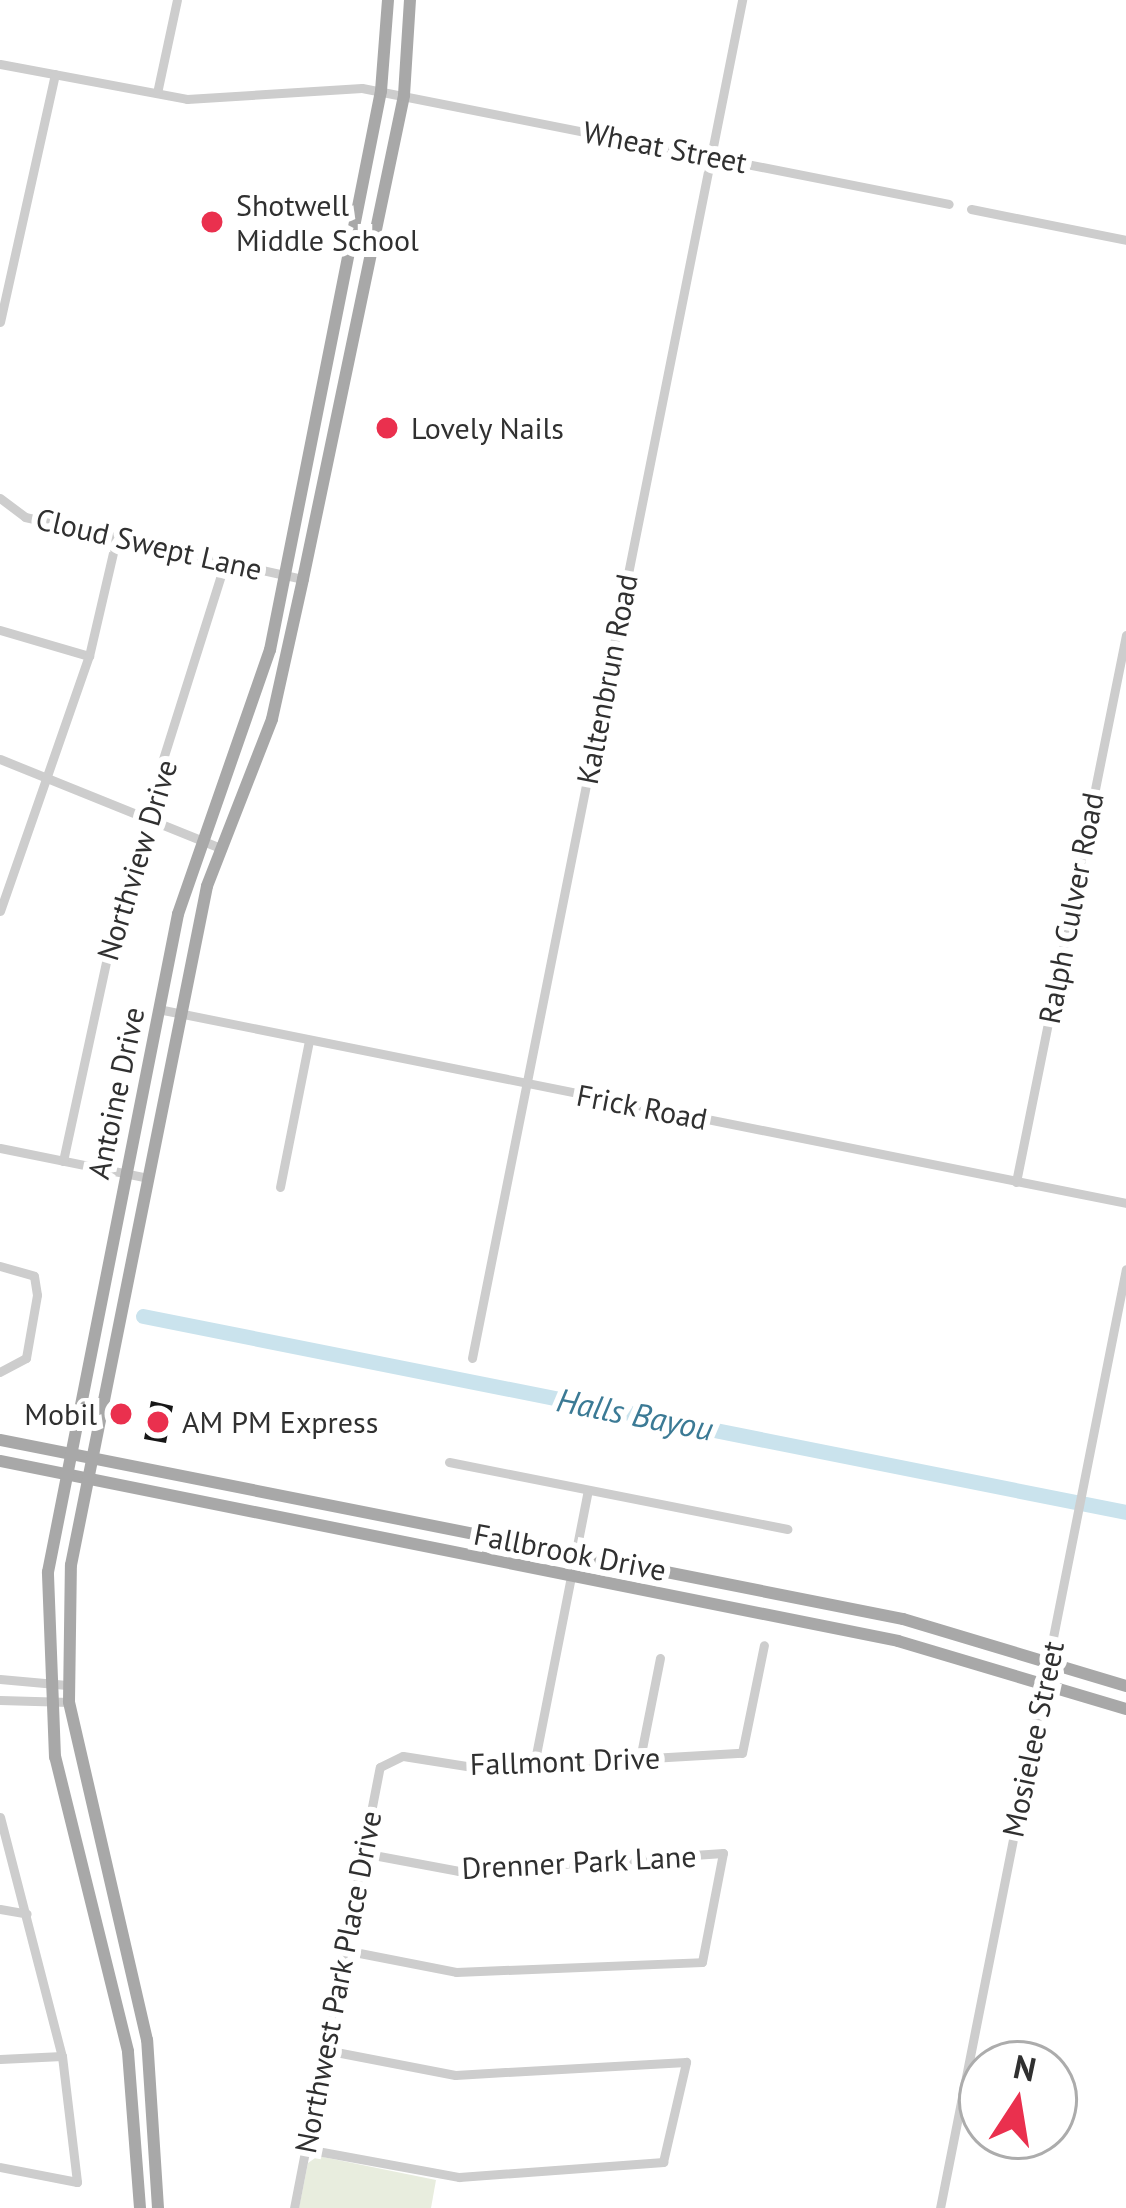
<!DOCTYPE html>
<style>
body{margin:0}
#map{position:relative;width:1126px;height:2208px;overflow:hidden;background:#fff;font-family:"PT Sans",sans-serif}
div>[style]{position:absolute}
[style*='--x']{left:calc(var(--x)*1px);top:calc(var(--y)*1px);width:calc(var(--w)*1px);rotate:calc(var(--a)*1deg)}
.green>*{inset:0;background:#e8edde}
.river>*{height:15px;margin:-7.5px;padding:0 7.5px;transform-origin:7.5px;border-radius:7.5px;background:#cae3ed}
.building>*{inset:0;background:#171717}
.minor>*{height:9px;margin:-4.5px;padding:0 4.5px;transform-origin:4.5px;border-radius:4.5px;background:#cdcdcd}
.major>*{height:12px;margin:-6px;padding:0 6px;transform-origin:6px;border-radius:6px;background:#a8a8a8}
.dots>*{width:33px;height:33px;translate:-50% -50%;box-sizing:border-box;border:6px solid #fff;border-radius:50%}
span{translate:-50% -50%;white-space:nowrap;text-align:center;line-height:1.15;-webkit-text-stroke:12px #fff;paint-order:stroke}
.street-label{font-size:30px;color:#303030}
.poi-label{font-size:30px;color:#303030}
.left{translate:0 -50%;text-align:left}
.right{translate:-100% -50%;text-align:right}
.water-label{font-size:33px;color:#3b7a95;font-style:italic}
.north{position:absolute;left:958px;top:2040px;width:120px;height:120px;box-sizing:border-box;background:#fff;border:3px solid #acacac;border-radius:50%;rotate:12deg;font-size:33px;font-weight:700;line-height:48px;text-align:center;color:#303030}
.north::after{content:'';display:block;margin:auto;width:42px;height:54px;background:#ea304e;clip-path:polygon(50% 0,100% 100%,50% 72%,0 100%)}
</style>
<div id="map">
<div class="green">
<i style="clip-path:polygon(318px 2156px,436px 2180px,431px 2208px,299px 2208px,308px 2163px)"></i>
</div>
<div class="river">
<i style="--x:143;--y:1316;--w:1002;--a:11.28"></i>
</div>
<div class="building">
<i style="clip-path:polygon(151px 1401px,173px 1406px,166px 1443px,144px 1439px)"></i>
</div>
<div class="minor">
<i style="--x:0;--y:64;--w:190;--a:10.6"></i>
<i style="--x:187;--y:99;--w:175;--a:-3.6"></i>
<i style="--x:362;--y:88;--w:598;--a:11.18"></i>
<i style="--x:157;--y:93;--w:95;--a:-77.9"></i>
<i style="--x:971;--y:209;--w:158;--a:11.3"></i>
<i style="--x:0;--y:322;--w:254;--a:-77.5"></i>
<i style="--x:0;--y:498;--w:31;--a:37"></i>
<i style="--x:25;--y:517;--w:285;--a:12.6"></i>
<i style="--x:0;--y:630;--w:93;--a:16.3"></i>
<i style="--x:0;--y:759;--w:237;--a:22"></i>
<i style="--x:0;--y:911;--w:270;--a:-70.8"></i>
<i style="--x:89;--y:656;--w:119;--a:-76.9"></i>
<i style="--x:158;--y:1009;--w:987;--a:11.33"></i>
<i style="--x:0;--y:1148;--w:147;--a:11.4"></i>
<i style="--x:63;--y:1161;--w:278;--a:-77.8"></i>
<i style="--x:122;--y:889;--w:343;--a:-72.5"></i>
<i style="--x:1016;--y:1182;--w:558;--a:-78.63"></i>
<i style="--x:280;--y:1187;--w:150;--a:-78.8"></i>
<i style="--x:0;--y:1266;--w:35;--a:16"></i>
<i style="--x:34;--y:1276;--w:19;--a:81"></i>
<i style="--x:37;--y:1295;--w:64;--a:99.9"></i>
<i style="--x:26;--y:1358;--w:30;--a:152"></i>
<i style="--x:472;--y:1358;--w:1385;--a:-78.75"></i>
<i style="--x:449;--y:1462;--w:345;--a:11.2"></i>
<i style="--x:0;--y:1679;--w:67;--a:5.1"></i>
<i style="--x:0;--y:1700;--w:69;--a:1.7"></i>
<i style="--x:640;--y:1759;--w:103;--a:-78.8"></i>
<i style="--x:534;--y:1765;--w:280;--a:-78.9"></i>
<i style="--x:0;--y:1817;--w:247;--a:75.5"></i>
<i style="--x:62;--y:2056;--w:127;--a:83.2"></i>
<i style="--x:77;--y:2182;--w:78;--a:-169"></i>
<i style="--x:0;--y:1909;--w:27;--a:10"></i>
<i style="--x:344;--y:1950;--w:114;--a:11.1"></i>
<i style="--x:456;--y:1972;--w:246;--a:-2.3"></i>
<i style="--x:702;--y:1962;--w:111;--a:-79.1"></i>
<i style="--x:723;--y:1853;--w:265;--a:176.1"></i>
<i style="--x:459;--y:1871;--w:98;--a:-169.4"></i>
<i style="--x:0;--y:2059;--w:62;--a:-2.8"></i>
<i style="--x:306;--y:2149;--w:156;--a:10.4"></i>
<i style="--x:459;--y:2177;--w:205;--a:-4.2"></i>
<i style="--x:663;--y:2162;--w:103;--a:-77"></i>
<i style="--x:686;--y:2062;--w:231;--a:176.8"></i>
<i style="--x:455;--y:2075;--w:132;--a:-169.1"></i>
<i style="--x:294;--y:2208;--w:449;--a:-79"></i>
<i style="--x:380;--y:1767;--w:25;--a:-26"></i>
<i style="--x:403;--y:1756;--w:77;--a:9"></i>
<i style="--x:479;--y:1768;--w:263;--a:-3.3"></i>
<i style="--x:742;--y:1753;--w:110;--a:-78.5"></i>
<i style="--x:940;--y:2208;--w:957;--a:-78.8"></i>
</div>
<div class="major">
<i style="--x:0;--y:1440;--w:921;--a:11.21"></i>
<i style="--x:903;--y:1619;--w:233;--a:16.7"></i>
<i style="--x:0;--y:1461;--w:916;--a:11.33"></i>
<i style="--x:898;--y:1641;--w:238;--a:16.6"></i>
<i style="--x:140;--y:2208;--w:157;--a:-94.4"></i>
<i style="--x:128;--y:2051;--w:303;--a:-103.9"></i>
<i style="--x:55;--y:1757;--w:185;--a:-92.2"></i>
<i style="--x:48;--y:1572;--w:671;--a:-78.82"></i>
<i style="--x:178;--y:914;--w:280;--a:-70.8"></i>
<i style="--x:270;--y:650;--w:570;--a:-78.77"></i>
<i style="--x:381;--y:91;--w:91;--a:-85.6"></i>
<i style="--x:158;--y:2208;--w:168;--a:-93.7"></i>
<i style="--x:147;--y:2040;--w:347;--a:-103"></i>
<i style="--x:69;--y:1702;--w:137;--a:-89.2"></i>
<i style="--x:71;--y:1565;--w:692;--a:-78.67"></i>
<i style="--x:207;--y:886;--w:179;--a:-68.7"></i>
<i style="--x:272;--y:719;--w:143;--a:-77.5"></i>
<i style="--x:303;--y:579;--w:494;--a:-78.2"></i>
<i style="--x:404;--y:95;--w:95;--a:-86.4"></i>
</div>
<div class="dots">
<i style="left:212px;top:222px;background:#ea304e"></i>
<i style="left:387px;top:428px;background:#ea304e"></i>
<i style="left:121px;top:1414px;background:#ea304e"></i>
<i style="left:158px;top:1422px;background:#ea304e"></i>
</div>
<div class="street-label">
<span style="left:665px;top:147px;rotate:11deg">Wheat Street</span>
<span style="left:149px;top:544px;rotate:13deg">Cloud Swept Lane</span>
<span style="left:607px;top:679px;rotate:-79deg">Kaltenbrun Road</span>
<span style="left:137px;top:860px;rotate:-73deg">Northview Drive</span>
<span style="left:1071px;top:908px;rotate:-79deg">Ralph Culver Road</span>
<span style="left:116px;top:1093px;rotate:-78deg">Antoine Drive</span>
<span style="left:642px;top:1107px;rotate:11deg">Frick Road</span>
<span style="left:570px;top:1552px;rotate:11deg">Fallbrook Drive</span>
<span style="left:1033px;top:1739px;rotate:-78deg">Mosielee Street</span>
<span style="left:565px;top:1761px;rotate:-2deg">Fallmont Drive</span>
<span style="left:579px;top:1862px;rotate:-3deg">Drenner Park Lane</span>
<span style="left:338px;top:1982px;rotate:-79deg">Northwest Park Place Drive</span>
</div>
<div class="poi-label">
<span class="left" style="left:236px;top:222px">Shotwell<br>Middle School</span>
<span class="left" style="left:411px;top:428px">Lovely Nails</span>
<span class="right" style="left:97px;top:1414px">Mobil</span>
<span class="left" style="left:182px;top:1422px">AM PM Express</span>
</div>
<div class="water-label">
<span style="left:635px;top:1414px;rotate:11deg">Halls Bayou</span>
</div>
<div class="north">N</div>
</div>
